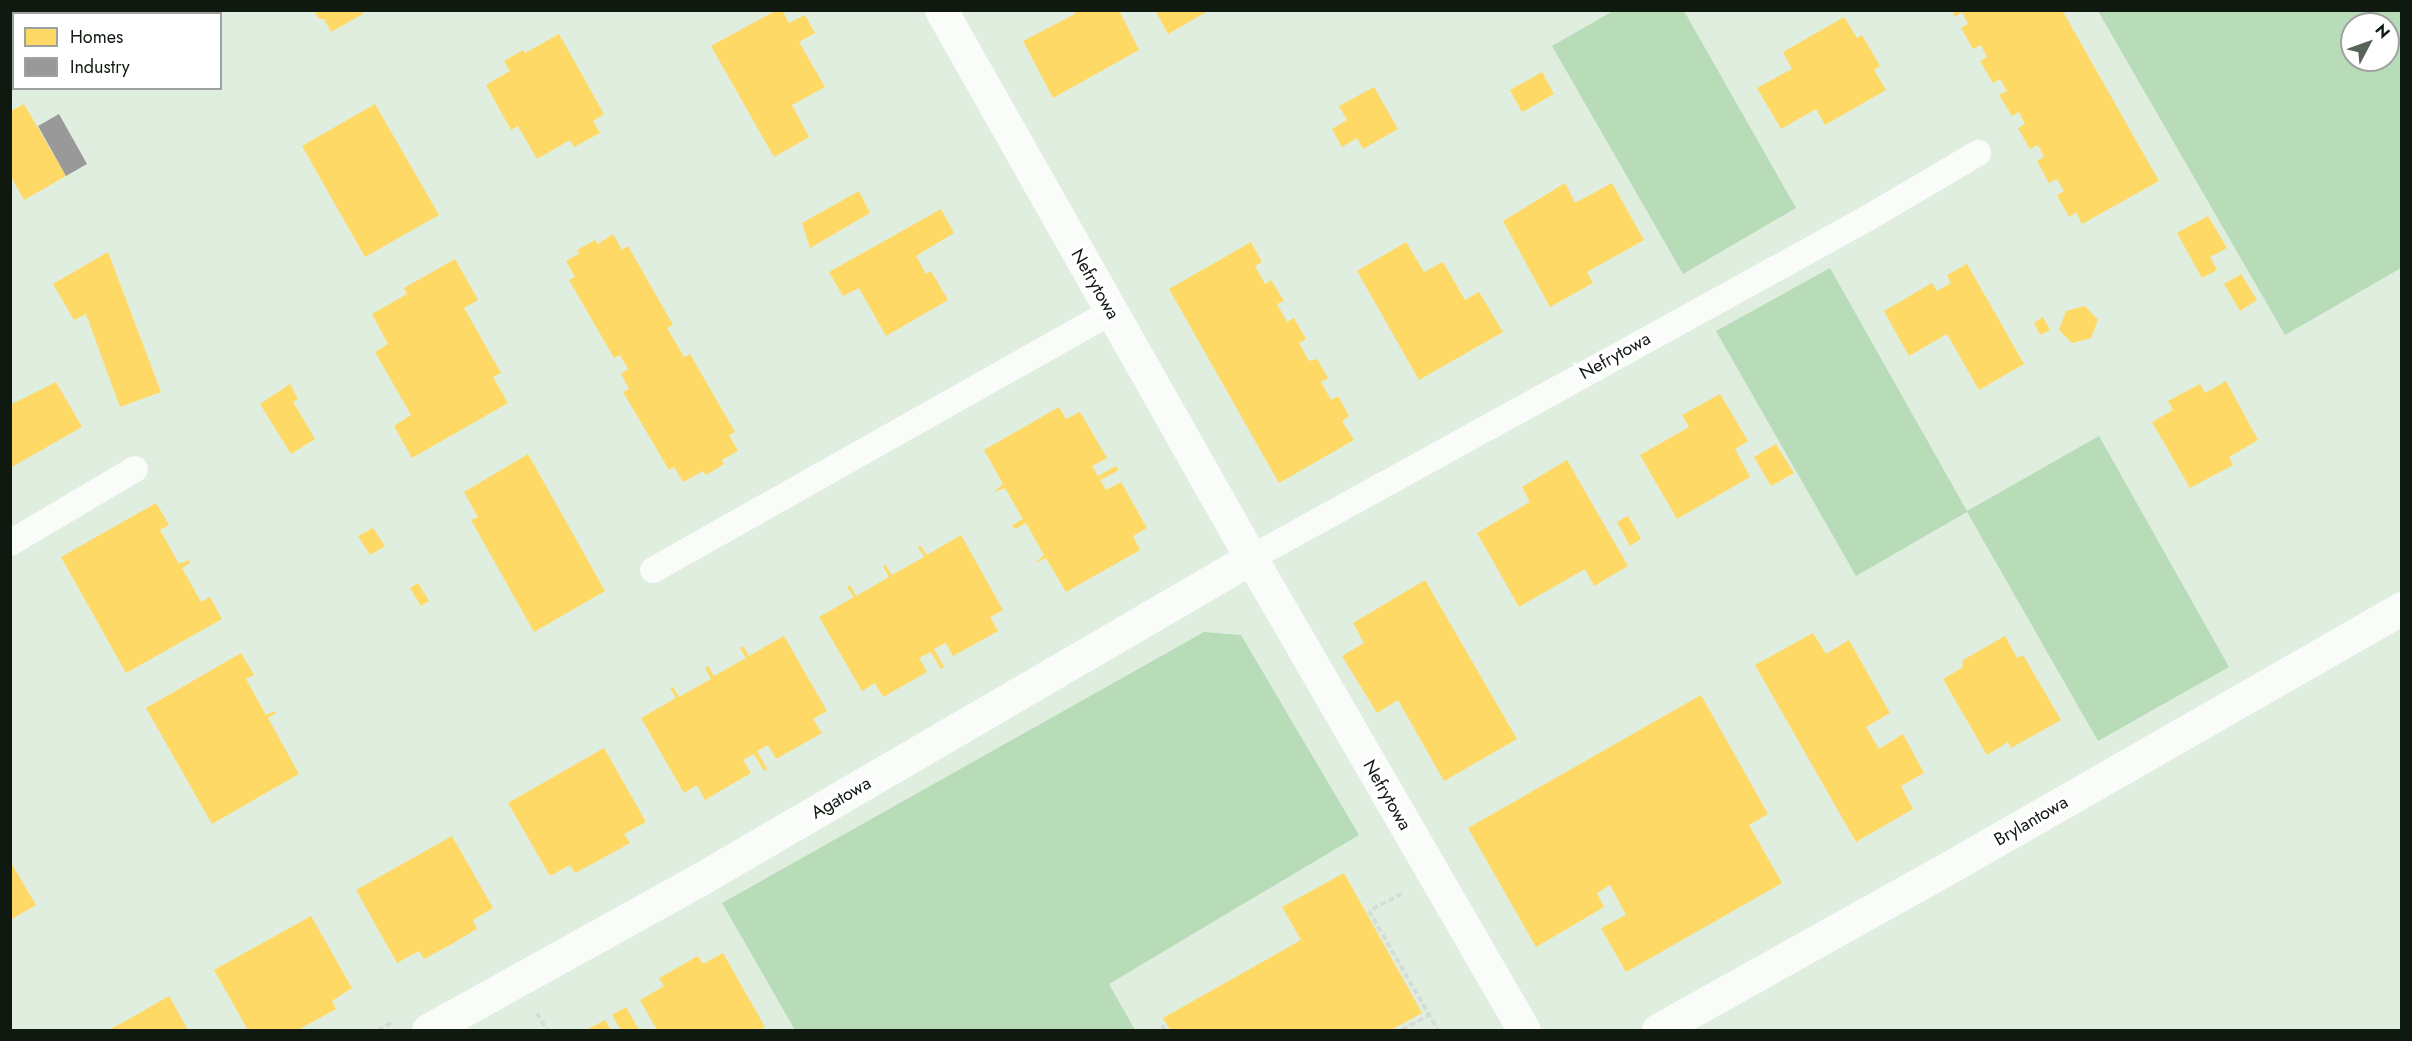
<!DOCTYPE html>
<style>
body{margin:0}
#map{position:relative;width:2412px;height:1041px;overflow:hidden;background:#e0eee0;font-family:Jost,sans-serif}
div>[style]{position:absolute}
[style*='--x']{left:calc(var(--x)*1px);top:calc(var(--y)*1px);width:calc(var(--w)*1px);rotate:calc(var(--a)*1deg)}
.green>*{inset:0;background:#b8dcb8}
.homes>*{inset:0;background:#ffd966}
.industry>*{inset:0;background:#999}
.path>*{height:4px;margin-top:-2px;transform-origin:0;background:repeating-linear-gradient(90deg,#d8dcd8 0 6px,transparent 0 9px)}
.service>*{height:26px;margin:-13px;padding:0 13px;transform-origin:13px;border-radius:13px;background:#fafcfa}
.minor>*{height:33px;margin:-16.5px;padding:0 16.5px;transform-origin:16.5px;border-radius:16.5px;background:#fafcfa}
span{translate:-50% -50%;white-space:nowrap;text-align:center;line-height:1.15;-webkit-text-stroke:6px #fff;paint-order:stroke}
.street-label{font-size:18px;color:#101910}
.frame{position:absolute;inset:0;border:12px solid #101910;pointer-events:none}
.legend{position:absolute;left:12px;top:12px;width:210px;height:78px;box-sizing:border-box;background:#fff;border:2px solid #9fa39f;margin:0;padding:8px 10px;list-style:none;font-size:18px;color:#101910}
.legend li{display:flex;align-items:center;gap:12px;height:30px}
.legend b{width:30px;border:2px solid #9fa39f}
.north{position:absolute;left:2340px;top:12px;width:60px;height:60px;box-sizing:border-box;background:#fff;border:2px solid #9fa39f;border-radius:50%;rotate:49deg;font-size:16px;font-weight:700;line-height:24px;text-align:center;color:#101910}
.north::after{content:'';display:block;margin:auto;width:21px;height:27px;background:#596459;clip-path:polygon(50% 0,100% 100%,50% 72%,0 100%)}
</style>
<div id="map">
<div class="green">
<i style="clip-path:polygon(1613px 11px,1684px 11px,1796px 208px,1683px 274px,1552px 46px)"></i>
<i style="clip-path:polygon(evenodd,2098px 11px,2401px 11px,2401px 268px,2285px 335px,2098px 11px,2352px 24px,2388px 24px,2388px 60px,2352px 60px,2352px 24px)"></i>
<i style="clip-path:polygon(1830px 268px,1967px 511px,2099px 436px,2229px 667px,2098px 741px,1967px 512px,1856px 576px,1716px 331px)"></i>
<i style="clip-path:polygon(1204px 632px,1241px 635px,1359px 835px,1109px 984px,1135px 1030px,795px 1030px,722px 903px)"></i>
</div>
<div class="homes">
<i style="clip-path:polygon(314px 10px,361px 10px,363px 14px,331px 32px,324px 19px,319px 19px)"></i>
<i style="clip-path:polygon(777px 10px,782px 10px,789px 23px,805px 15px,815px 33px,799px 42px,825px 87px,792px 105px,809px 137px,774px 157px,711px 46px)"></i>
<i style="clip-path:polygon(1073px 10px,1119px 10px,1139px 50px,1053px 98px,1023px 41px,1075px 14px)"></i>
<i style="clip-path:polygon(1155px 10px,1210px 10px,1168px 34px)"></i>
<i style="clip-path:polygon(1952px 10px,2062px 10px,2159px 181px,2082px 224px,2076px 212px,2069px 217px,2057px 195px,2064px 191px,2057px 179px,2049px 183px,2037px 161px,2044px 157px,2038px 145px,2030px 149px,2018px 128px,2025px 124px,2019px 112px,2012px 116px,1999px 95px,2007px 91px,2000px 79px,1993px 83px,1980px 61px,1987px 57px,1981px 45px,1973px 49px,1961px 28px,1968px 24px,1962px 12px,1955px 17px)"></i>
<i style="clip-path:polygon(1844px 17px,1857px 38px,1862px 35px,1880px 66px,1874px 70px,1886px 90px,1825px 125px,1816px 109px,1781px 129px,1757px 88px,1792px 69px,1783px 52px)"></i>
<i style="clip-path:polygon(559px 34px,604px 114px,593px 121px,600px 133px,574px 147px,570px 140px,537px 159px,518px 126px,511px 130px,486px 85px,510px 71px,504px 61px,523px 50px,525px 53px)"></i>
<i style="clip-path:polygon(1542px 72px,1554px 94px,1522px 112px,1510px 90px)"></i>
<i style="clip-path:polygon(1374px 87px,1398px 129px,1363px 149px,1357px 138px,1342px 147px,1332px 129px,1347px 120px,1339px 106px)"></i>
<i style="clip-path:polygon(24px 104px,66px 176px,24px 200px,10px 175px,10px 111px)"></i>
<i style="clip-path:polygon(375px 104px,439px 215px,365px 257px,302px 146px)"></i>
<i style="clip-path:polygon(1565px 183px,1575px 203px,1612px 183px,1644px 240px,1587px 272px,1593px 283px,1550px 307px,1503px 221px)"></i>
<i style="clip-path:polygon(859px 191px,870px 213px,810px 248px,802px 223px)"></i>
<i style="clip-path:polygon(941px 209px,954px 233px,916px 256px,926px 274px,931px 271px,948px 300px,886px 336px,859px 288px,843px 296px,829px 272px)"></i>
<i style="clip-path:polygon(2208px 216px,2227px 248px,2210px 257px,2217px 270px,2202px 278px,2177px 233px)"></i>
<i style="clip-path:polygon(613px 234px,622px 250px,628px 246px,673px 325px,667px 328px,684px 357px,690px 354px,735px 432px,729px 435px,738px 451px,722px 460px,724px 464px,706px 475px,703px 471px,683px 482px,674px 467px,669px 470px,623px 392px,629px 389px,621px 374px,628px 369px,620px 355px,614px 358px,569px 280px,575px 277px,566px 261px,579px 254px,577px 250px,595px 240px,598px 244px)"></i>
<i style="clip-path:polygon(1251px 242px,1262px 262px,1255px 266px,1265px 284px,1271px 280px,1284px 301px,1277px 304px,1287px 322px,1294px 318px,1306px 339px,1299px 343px,1309px 361px,1317px 359px,1328px 378px,1321px 382px,1331px 400px,1338px 396px,1349px 416px,1342px 421px,1354px 440px,1279px 483px,1169px 289px)"></i>
<i style="clip-path:polygon(1406px 242px,1424px 272px,1443px 262px,1465px 300px,1479px 292px,1503px 332px,1419px 380px,1357px 271px)"></i>
<i style="clip-path:polygon(108px 252px,161px 392px,120px 407px,86px 314px,74px 320px,53px 284px)"></i>
<i style="clip-path:polygon(455px 259px,478px 300px,464px 308px,501px 373px,493px 377px,508px 403px,412px 458px,394px 426px,411px 415px,375px 352px,388px 344px,372px 314px,407px 294px,404px 288px)"></i>
<i style="clip-path:polygon(1967px 264px,2024px 364px,1979px 390px,1947px 334px,1909px 356px,1884px 311px,1932px 283px,1937px 291px,1951px 283px,1947px 275px)"></i>
<i style="clip-path:polygon(2241px 274px,2257px 300px,2240px 311px,2224px 284px)"></i>
<i style="clip-path:polygon(2085px 306px,2098px 320px,2091px 338px,2072px 343px,2059px 330px,2066px 311px)"></i>
<i style="clip-path:polygon(2043px 317px,2050px 330px,2040px 335px,2034px 323px)"></i>
<i style="clip-path:polygon(2226px 381px,2258px 440px,2229px 457px,2233px 465px,2190px 488px,2152px 422px,2173px 410px,2168px 401px,2200px 384px,2205px 393px)"></i>
<i style="clip-path:polygon(56px 382px,82px 427px,10px 468px,10px 405px)"></i>
<i style="clip-path:polygon(290px 384px,298px 399px,293px 402px,315px 439px,291px 454px,260px 404px)"></i>
<i style="clip-path:polygon(1720px 394px,1748px 441px,1735px 449px,1750px 477px,1677px 519px,1640px 455px,1689px 427px,1682px 415px)"></i>
<i style="clip-path:polygon(1059px 407px,1066px 419px,1080px 412px,1107px 458px,1092px 466px,1098px 476px,1116px 466px,1119px 470px,1100px 480px,1106px 490px,1121px 482px,1147px 528px,1133px 536px,1140px 550px,1066px 592px,1046px 558px,1035px 563px,1044px 555px,1026px 523px,1015px 529px,1013px 527px,1012px 525px,1023px 519px,1005px 488px,994px 492px,1003px 484px,984px 450px)"></i>
<i style="clip-path:polygon(1776px 444px,1794px 473px,1771px 486px,1754px 457px)"></i>
<i style="clip-path:polygon(528px 454px,605px 591px,534px 632px,471px 520px,478px 517px,464px 492px)"></i>
<i style="clip-path:polygon(1567px 460px,1628px 566px,1594px 586px,1585px 569px,1519px 607px,1477px 533px,1530px 502px,1522px 487px)"></i>
<i style="clip-path:polygon(156px 503px,169px 525px,160px 530px,179px 564px,189px 560px,190px 563px,182px 568px,201px 602px,210px 597px,222px 619px,126px 673px,61px 557px)"></i>
<i style="clip-path:polygon(1628px 516px,1641px 539px,1630px 546px,1617px 522px)"></i>
<i style="clip-path:polygon(373px 528px,385px 546px,370px 555px,358px 536px)"></i>
<i style="clip-path:polygon(961px 535px,1003px 610px,990px 617px,998px 631px,953px 656px,946px 643px,934px 649px,944px 667px,941px 669px,931px 652px,919px 658px,927px 672px,883px 697px,875px 683px,862px 691px,819px 617px,854px 597px,847px 587px,850px 585px,856px 596px,889px 577px,883px 566px,885px 565px,892px 575px,924px 557px,918px 547px,920px 545px,927px 555px)"></i>
<i style="clip-path:polygon(1425px 580px,1517px 739px,1444px 781px,1398px 700px,1377px 713px,1342px 656px,1364px 643px,1353px 623px)"></i>
<i style="clip-path:polygon(418px 583px,429px 601px,421px 606px,410px 588px)"></i>
<i style="clip-path:polygon(1813px 633px,1826px 654px,1849px 640px,1890px 713px,1866px 727px,1879px 749px,1903px 734px,1924px 773px,1901px 786px,1913px 809px,1856px 842px,1755px 665px)"></i>
<i style="clip-path:polygon(784px 636px,827px 711px,813px 719px,822px 733px,776px 759px,768px 745px,757px 751px,767px 769px,764px 771px,754px 754px,743px 760px,751px 773px,705px 800px,697px 785px,684px 793px,641px 718px,676px 698px,670px 688px,673px 687px,679px 697px,711px 679px,705px 668px,708px 666px,714px 676px,746px 658px,740px 648px,743px 646px,749px 656px)"></i>
<i style="clip-path:polygon(2005px 636px,2017px 658px,2023px 655px,2061px 720px,2011px 748px,2008px 742px,1987px 755px,1943px 679px,1962px 668px,1963px 660px)"></i>
<i style="clip-path:polygon(241px 653px,254px 675px,246px 679px,266px 715px,275px 711px,276px 713px,268px 718px,299px 774px,212px 824px,146px 708px)"></i>
<i style="clip-path:polygon(1701px 695px,1768px 814px,1749px 825px,1782px 883px,1626px 972px,1601px 928px,1626px 915px,1610px 885px,1597px 893px,1604px 907px,1536px 947px,1468px 828px)"></i>
<i style="clip-path:polygon(604px 748px,646px 822px,624px 834px,630px 843px,603px 858px,575px 873px,570px 865px,550px 876px,508px 803px)"></i>
<i style="clip-path:polygon(452px 836px,493px 908px,473px 920px,477px 929px,450px 945px,424px 959px,419px 951px,397px 963px,356px 890px)"></i>
<i style="clip-path:polygon(10px 861px,36px 905px,10px 920px)"></i>
<i style="clip-path:polygon(1344px 873px,1422px 1013px,1391px 1030px,1170px 1030px,1163px 1018px,1301px 940px,1282px 907px)"></i>
<i style="clip-path:polygon(311px 916px,352px 988px,332px 1001px,336px 1009px,298px 1030px,248px 1030px,214px 970px)"></i>
<i style="clip-path:polygon(723px 953px,765px 1027px,759px 1030px,657px 1030px,640px 1000px,664px 986px,659px 978px,698px 956px,703px 964px)"></i>
<i style="clip-path:polygon(169px 996px,188px 1030px,108px 1030px,122px 1023px)"></i>
<i style="clip-path:polygon(626px 1007px,639px 1030px,621px 1030px,612px 1015px)"></i>
<i style="clip-path:polygon(605px 1020px,611px 1030px,586px 1030px)"></i>
</div>
<div class="industry">
<i style="clip-path:polygon(59px 114px,87px 164px,66px 176px,38px 126px)"></i>
</div>
<div class="path">
<i style="--x:1402;--y:894;--w:37;--a:153"></i>
<i style="--x:1369;--y:911;--w:138;--a:59.9"></i>
<i style="--x:537;--y:1013;--w:20;--a:60"></i>
<i style="--x:1162;--y:1025;--w:6;--a:59"></i>
<i style="--x:378;--y:1030;--w:15;--a:-28"></i>
<i style="--x:1402;--y:1030;--w:31;--a:-29"></i>
</div>
<div class="service">
<i style="--x:10;--y:543;--w:145;--a:-30.6"></i>
<i style="--x:1251;--y:558;--w:704;--a:-28.86"></i>
<i style="--x:1868;--y:218;--w:128;--a:-30.6"></i>
<i style="--x:653;--y:570;--w:526;--a:-29.39"></i>
</div>
<div class="minor">
<i style="--x:941;--y:10;--w:630;--a:60.5"></i>
<i style="--x:1251;--y:558;--w:545;--a:59.96"></i>
<i style="--x:38;--y:14;--w:6;--a:-39"></i>
<i style="--x:10;--y:29;--w:4;--a:-27"></i>
<i style="--x:428;--y:1030;--w:313;--a:-29"></i>
<i style="--x:702;--y:878;--w:635;--a:-30.24"></i>
<i style="--x:1658;--y:1030;--w:324;--a:-29.2"></i>
<i style="--x:1941;--y:872;--w:531;--a:-29.8"></i>
</div>
<div class="street-label">
<span style="left:1095px;top:284px;rotate:60deg">Nefrytowa</span>
<span style="left:1615px;top:356px;rotate:-29deg">Nefrytowa</span>
<span style="left:1387px;top:795px;rotate:60deg">Nefrytowa</span>
<span style="left:841px;top:798px;rotate:-30deg">Agatowa</span>
<span style="left:2031px;top:821px;rotate:-30deg">Brylantowa</span>
</div>
<div class="frame"></div>
<ul class="legend">
<li><b style="height:16px;background:#ffd966"></b>Homes</li>
<li><b style="height:16px;background:#999"></b>Industry</li>
</ul>
<div class="north">N</div>
</div>
